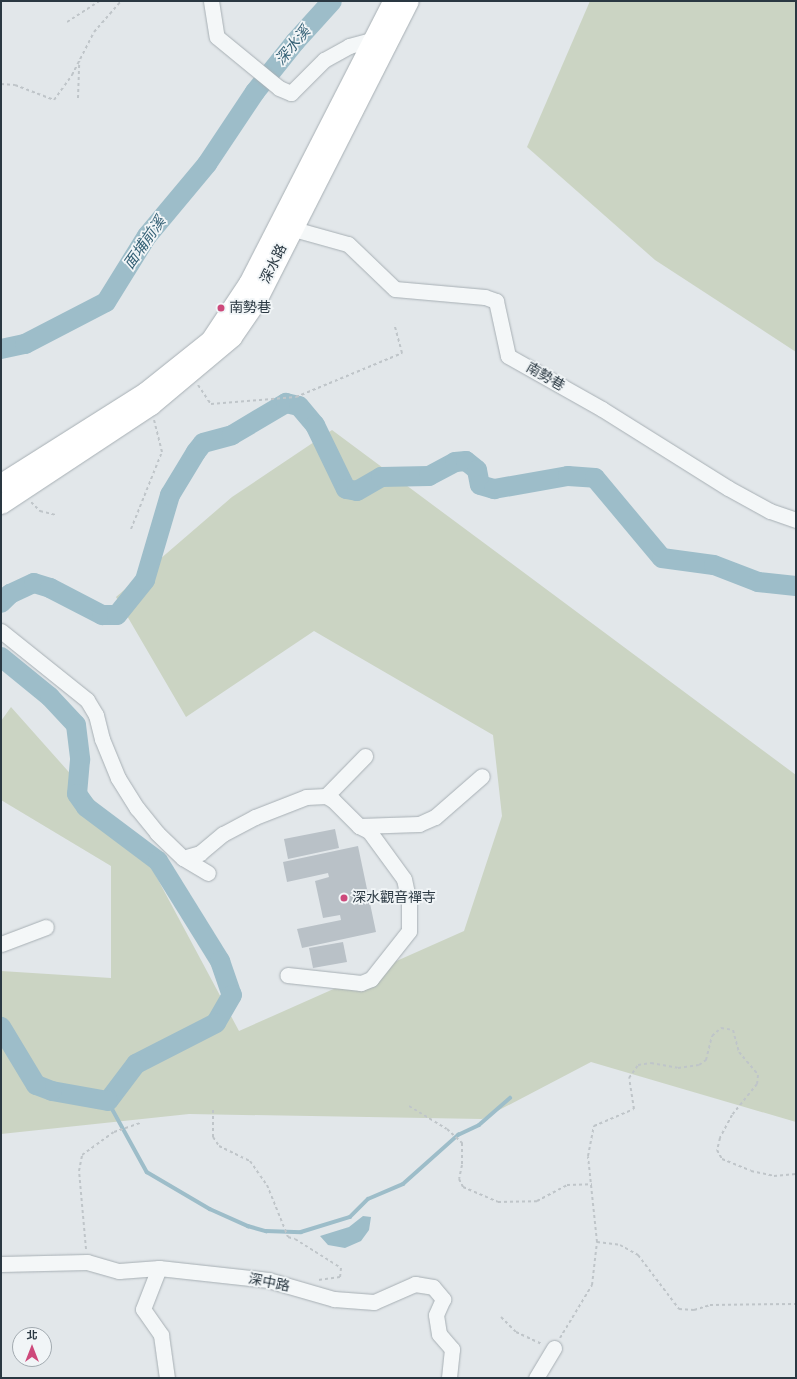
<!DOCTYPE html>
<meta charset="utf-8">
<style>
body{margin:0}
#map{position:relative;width:797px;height:1379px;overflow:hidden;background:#e2e7ea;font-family:"Fira Sans Condensed","Noto Sans TC",sans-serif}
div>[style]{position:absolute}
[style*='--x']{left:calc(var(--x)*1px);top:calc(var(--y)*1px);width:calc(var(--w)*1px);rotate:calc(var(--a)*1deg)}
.green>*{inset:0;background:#cbd4c3}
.water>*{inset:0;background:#9dbdc9}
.stream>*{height:3.5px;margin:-1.75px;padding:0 1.75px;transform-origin:1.75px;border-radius:1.75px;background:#9dbdc9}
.river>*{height:20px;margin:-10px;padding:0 10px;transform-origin:10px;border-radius:10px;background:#9dbdc9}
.building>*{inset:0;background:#b9c1c7}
.path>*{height:2px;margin-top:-1px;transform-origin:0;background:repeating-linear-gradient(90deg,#bfc5c9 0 3px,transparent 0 6px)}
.roads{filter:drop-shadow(0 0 1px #a7afb4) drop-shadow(0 0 1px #a7afb4)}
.minor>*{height:15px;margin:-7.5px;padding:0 7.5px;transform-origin:7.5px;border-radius:7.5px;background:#f4f7f8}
.major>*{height:19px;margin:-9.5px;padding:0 9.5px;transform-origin:9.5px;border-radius:9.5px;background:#fff}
.dots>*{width:11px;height:11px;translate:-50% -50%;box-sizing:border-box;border:2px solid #f1f5f7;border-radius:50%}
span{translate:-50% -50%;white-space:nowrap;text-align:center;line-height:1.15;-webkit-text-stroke:3.5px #f1f5f7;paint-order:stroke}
.street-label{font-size:14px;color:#2a3842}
.poi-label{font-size:14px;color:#2a3842}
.left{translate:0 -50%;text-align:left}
.water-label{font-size:15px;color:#346075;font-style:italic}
.frame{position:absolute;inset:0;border:2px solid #2a3842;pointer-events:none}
.north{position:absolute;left:12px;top:1327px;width:40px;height:40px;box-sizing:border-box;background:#f1f5f7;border:1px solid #a1a9af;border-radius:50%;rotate:0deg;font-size:11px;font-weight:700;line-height:16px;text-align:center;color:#2a3842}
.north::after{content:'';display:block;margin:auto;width:14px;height:18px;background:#cd497b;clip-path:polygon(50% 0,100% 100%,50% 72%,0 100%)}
</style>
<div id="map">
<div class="green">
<i style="clip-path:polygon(590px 1px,796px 1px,796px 352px,655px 260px,527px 147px)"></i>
<i style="clip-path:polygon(332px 430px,796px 775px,796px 1122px,591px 1062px,482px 1119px,189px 1114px,1px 1134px,1px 971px,111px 978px,111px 866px,1px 800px,1px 721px,11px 707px,148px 861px,239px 1031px,464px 931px,502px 816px,493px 735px,314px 631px,186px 717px,116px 597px,232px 497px)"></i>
</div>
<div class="water">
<i style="clip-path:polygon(363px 1216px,371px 1217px,369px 1230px,361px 1241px,345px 1248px,328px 1245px,320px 1236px,349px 1227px)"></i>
</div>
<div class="stream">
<i style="--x:108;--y:1101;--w:81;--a:61.2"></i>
<i style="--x:147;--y:1172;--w:73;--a:30.4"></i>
<i style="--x:210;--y:1209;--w:42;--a:24.1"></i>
<i style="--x:248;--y:1226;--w:19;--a:16"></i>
<i style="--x:266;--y:1231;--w:35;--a:2"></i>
<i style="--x:301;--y:1232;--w:51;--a:-17"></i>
<i style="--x:350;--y:1217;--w:25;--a:-45"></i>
<i style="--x:368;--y:1199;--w:38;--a:-23"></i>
<i style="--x:403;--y:1184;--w:74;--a:-41.7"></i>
<i style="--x:458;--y:1135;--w:23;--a:-25"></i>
<i style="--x:479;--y:1125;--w:41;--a:-41.1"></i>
</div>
<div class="river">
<i style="--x:1;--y:349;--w:25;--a:-12"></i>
<i style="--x:25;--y:344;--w:91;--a:-27.4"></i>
<i style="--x:106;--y:302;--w:78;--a:-58.2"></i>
<i style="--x:147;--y:236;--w:94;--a:-50.2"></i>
<i style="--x:207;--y:164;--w:87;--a:-56.3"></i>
<i style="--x:255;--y:92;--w:64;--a:-51.3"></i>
<i style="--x:295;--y:42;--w:55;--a:-47.9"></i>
<i style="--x:1;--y:603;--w:13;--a:-45"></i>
<i style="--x:10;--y:594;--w:26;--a:-25"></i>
<i style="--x:34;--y:583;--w:17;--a:17"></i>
<i style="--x:50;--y:588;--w:59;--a:27.4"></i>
<i style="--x:102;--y:615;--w:15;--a:0"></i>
<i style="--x:117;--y:615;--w:45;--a:-51.3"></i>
<i style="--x:145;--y:580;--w:89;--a:-73.6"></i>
<i style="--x:170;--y:495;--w:50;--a:-58.8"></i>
<i style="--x:196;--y:452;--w:11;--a:-52"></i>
<i style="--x:203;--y:443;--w:30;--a:-15"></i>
<i style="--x:232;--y:435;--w:63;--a:-30.7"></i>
<i style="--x:286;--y:403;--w:13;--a:13"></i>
<i style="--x:299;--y:406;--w:25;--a:50"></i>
<i style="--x:315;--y:425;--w:71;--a:64.2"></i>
<i style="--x:346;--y:489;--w:11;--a:10"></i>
<i style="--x:357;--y:491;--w:28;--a:-30"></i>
<i style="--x:381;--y:477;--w:48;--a:-1.2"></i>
<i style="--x:429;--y:476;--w:30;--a:-28"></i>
<i style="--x:455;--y:462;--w:11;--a:-5"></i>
<i style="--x:466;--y:461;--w:14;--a:39"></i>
<i style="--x:477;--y:470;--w:15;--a:79"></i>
<i style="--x:480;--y:485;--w:15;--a:16"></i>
<i style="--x:494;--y:489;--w:75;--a:-10"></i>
<i style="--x:568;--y:476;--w:27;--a:4"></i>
<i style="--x:595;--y:478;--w:104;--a:50.1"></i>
<i style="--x:662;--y:558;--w:52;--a:7.7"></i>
<i style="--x:714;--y:565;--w:47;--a:21.1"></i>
<i style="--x:758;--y:582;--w:38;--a:6"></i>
<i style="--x:1;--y:657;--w:63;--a:39.2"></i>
<i style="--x:50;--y:697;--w:38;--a:47"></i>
<i style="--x:76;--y:725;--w:35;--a:83"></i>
<i style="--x:80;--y:760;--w:34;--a:95"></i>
<i style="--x:77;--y:794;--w:16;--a:55"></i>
<i style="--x:86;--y:807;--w:90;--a:36.9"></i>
<i style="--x:158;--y:861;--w:118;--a:58.2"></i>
<i style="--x:220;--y:961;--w:36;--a:71"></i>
<i style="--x:232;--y:995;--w:32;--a:120"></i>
<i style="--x:216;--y:1023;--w:90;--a:152.9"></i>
<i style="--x:136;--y:1064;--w:46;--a:127.1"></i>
<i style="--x:108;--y:1101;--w:57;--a:-169.9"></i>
<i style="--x:52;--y:1091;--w:17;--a:-159"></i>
<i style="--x:36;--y:1085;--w:68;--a:-121.1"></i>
</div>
<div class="building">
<i style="clip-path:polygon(335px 829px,339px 848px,288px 859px,284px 839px)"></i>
<i style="clip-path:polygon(358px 846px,376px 932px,302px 948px,297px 929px,341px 920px,340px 915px,323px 918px,315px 881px,329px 877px,328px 873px,287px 882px,283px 862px)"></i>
<i style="clip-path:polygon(343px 942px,347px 962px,313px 968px,309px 948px)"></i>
</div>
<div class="path">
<i style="--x:67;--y:22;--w:38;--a:-33"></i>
<i style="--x:1;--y:84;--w:14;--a:4"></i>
<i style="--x:15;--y:85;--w:42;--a:21"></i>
<i style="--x:54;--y:100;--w:31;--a:-54"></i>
<i style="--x:72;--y:75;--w:48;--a:-62.9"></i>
<i style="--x:94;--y:32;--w:41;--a:-48.9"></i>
<i style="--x:78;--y:98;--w:37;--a:-88"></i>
<i style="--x:198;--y:385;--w:23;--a:56"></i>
<i style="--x:211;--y:404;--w:85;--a:-4.7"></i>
<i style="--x:296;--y:397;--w:115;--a:-22.5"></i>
<i style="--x:402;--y:353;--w:30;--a:-105"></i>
<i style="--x:31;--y:502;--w:13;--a:45"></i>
<i style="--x:40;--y:511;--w:16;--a:14"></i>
<i style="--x:131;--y:529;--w:83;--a:-68.1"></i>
<i style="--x:162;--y:452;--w:33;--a:-104"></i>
<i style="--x:409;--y:1106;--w:44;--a:31.2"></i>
<i style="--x:447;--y:1129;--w:21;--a:43"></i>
<i style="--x:462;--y:1143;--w:22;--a:90"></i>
<i style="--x:462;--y:1165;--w:14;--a:102"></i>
<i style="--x:459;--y:1179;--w:9;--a:63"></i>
<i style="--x:463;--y:1187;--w:38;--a:23"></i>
<i style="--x:498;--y:1202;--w:39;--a:-1"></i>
<i style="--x:537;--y:1201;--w:34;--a:-28"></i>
<i style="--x:567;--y:1185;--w:25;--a:-2"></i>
<i style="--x:213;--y:1110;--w:27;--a:90"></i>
<i style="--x:213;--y:1137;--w:11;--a:56"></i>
<i style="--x:219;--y:1146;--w:34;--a:26"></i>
<i style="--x:250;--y:1161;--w:29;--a:55"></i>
<i style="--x:267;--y:1185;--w:56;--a:68"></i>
<i style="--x:288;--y:1237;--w:7;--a:16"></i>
<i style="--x:295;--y:1239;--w:54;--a:32.2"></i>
<i style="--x:341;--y:1268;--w:9;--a:96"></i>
<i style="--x:340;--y:1277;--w:22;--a:172"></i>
<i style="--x:597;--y:1242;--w:23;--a:7"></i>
<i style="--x:620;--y:1245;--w:21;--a:29"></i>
<i style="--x:638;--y:1255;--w:68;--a:52.8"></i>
<i style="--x:679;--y:1309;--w:15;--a:4"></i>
<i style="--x:694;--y:1310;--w:17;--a:-17"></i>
<i style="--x:710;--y:1305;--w:86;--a:-0.7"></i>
<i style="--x:86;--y:1249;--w:78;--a:-95.1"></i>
<i style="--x:79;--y:1171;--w:16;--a:-79"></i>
<i style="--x:82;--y:1155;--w:39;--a:-36"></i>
<i style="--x:114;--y:1132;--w:28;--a:-19"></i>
<i style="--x:501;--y:1317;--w:21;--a:45"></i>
<i style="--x:516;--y:1332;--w:29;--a:25"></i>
<i style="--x:560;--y:1338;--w:62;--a:-58.9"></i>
<i style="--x:592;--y:1285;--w:43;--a:-83.4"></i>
<i style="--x:597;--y:1242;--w:86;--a:-96"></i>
<i style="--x:588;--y:1156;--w:31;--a:-79"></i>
<i style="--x:594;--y:1126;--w:43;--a:-23"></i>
<i style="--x:634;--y:1109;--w:31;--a:-99"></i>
<i style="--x:629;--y:1078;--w:16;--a:-55"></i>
<i style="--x:638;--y:1065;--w:13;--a:-9"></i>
<i style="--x:651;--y:1063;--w:27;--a:10"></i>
<i style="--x:678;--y:1068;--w:21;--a:-8"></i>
<i style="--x:699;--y:1065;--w:9;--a:-36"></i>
<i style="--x:706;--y:1060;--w:25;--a:-76"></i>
<i style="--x:712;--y:1036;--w:12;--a:-42"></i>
<i style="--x:721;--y:1028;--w:12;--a:9"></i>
<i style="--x:733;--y:1030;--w:23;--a:75"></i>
<i style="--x:739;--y:1052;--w:30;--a:50"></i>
<i style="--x:758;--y:1075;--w:9;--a:96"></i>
<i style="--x:757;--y:1084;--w:40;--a:129"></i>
<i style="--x:732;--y:1115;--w:26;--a:118"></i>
<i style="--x:720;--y:1138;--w:12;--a:104"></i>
<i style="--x:717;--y:1150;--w:10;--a:61"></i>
<i style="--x:722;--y:1159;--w:31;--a:22"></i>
<i style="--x:751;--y:1171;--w:24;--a:12"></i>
<i style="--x:774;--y:1176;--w:22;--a:-5"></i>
</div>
<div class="roads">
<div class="minor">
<i style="--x:211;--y:1;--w:36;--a:81"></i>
<i style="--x:217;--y:37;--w:80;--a:39.4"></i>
<i style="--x:279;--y:88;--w:13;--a:23"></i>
<i style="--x:291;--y:93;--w:47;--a:-45"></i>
<i style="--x:324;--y:60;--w:29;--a:-29"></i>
<i style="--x:349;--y:46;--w:24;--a:-15"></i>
<i style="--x:283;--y:226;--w:67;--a:15.5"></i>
<i style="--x:348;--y:244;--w:65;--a:43.8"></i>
<i style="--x:395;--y:289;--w:90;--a:5.1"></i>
<i style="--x:485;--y:297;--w:12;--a:20"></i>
<i style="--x:496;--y:301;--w:56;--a:77.7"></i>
<i style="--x:508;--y:356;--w:108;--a:29.4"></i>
<i style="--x:602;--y:409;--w:149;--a:32.1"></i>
<i style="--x:728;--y:488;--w:48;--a:28.7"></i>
<i style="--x:770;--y:511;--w:28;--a:19"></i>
<i style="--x:1;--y:631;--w:110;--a:38.7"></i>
<i style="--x:87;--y:700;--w:17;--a:59"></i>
<i style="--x:96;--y:715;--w:25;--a:76"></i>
<i style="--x:102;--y:739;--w:42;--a:67.7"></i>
<i style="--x:118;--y:778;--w:36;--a:58"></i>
<i style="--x:137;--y:808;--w:32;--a:51"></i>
<i style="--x:157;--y:833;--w:36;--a:44"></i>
<i style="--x:183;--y:858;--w:29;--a:31"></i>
<i style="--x:326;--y:796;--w:56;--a:-45.7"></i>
<i style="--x:359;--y:826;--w:60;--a:-1.9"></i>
<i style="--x:419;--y:824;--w:17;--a:-24"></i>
<i style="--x:435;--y:817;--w:62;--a:-41.1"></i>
<i style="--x:183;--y:858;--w:18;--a:-16"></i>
<i style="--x:200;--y:853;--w:30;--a:-40"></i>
<i style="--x:223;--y:834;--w:36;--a:-28"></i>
<i style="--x:255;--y:817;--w:55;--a:-21.4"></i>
<i style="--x:306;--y:797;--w:20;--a:-3"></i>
<i style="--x:326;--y:796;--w:8;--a:30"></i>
<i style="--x:333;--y:800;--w:37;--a:45"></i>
<i style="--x:359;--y:826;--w:11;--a:27"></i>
<i style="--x:369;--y:831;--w:59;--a:53.9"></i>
<i style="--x:404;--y:879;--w:25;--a:78"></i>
<i style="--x:409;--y:903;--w:28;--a:90"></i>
<i style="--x:409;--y:931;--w:61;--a:128.4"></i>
<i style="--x:371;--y:979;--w:11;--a:158"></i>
<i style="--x:361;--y:983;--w:74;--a:-173.8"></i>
<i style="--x:1;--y:944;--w:48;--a:-20.7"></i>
<i style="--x:1;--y:1264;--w:86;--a:-1.3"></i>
<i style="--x:87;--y:1262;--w:33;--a:16"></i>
<i style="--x:119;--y:1271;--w:40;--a:-4.3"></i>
<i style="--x:159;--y:1268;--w:110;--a:6.3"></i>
<i style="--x:268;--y:1280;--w:69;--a:16.1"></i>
<i style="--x:334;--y:1299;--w:40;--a:4.3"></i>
<i style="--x:374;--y:1302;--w:45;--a:-23.7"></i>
<i style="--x:415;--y:1284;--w:18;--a:9"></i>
<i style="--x:433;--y:1287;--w:16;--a:50"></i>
<i style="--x:443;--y:1299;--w:17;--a:114"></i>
<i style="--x:436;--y:1315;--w:19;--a:81"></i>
<i style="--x:439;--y:1334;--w:20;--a:49"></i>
<i style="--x:452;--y:1349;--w:29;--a:96"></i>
<i style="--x:159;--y:1268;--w:44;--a:111.3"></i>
<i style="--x:143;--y:1309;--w:32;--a:55"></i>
<i style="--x:161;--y:1335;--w:43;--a:82.1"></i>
<i style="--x:536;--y:1378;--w:35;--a:-59"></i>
</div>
<div class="major">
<i style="--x:1;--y:483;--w:170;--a:-32.3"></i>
<i style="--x:145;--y:392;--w:83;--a:-38.7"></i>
<i style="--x:210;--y:340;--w:69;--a:-56.3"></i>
<i style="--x:248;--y:283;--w:317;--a:-62.9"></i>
<i style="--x:1;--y:504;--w:180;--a:-33.4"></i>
<i style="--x:151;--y:405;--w:106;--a:-40"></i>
<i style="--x:232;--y:337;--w:42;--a:-55.6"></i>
<i style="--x:256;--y:302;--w:338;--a:-63.1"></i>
</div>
</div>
<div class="dots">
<i style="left:221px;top:308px;background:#cd497b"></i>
<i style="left:344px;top:898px;background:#cd497b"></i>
</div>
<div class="street-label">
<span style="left:274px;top:264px;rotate:-64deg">深水路</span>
<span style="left:545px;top:377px;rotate:30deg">南勢巷</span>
<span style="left:269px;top:1283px;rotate:11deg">深中路</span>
</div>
<div class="poi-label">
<span class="left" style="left:229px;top:308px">南勢巷</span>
<span class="left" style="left:352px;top:898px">深水觀音禪寺</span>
</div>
<div class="water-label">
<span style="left:293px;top:46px;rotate:-50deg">深水溪</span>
<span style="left:145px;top:243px;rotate:-55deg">面埔前溪</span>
</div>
<div class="frame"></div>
<div class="north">北</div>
</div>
